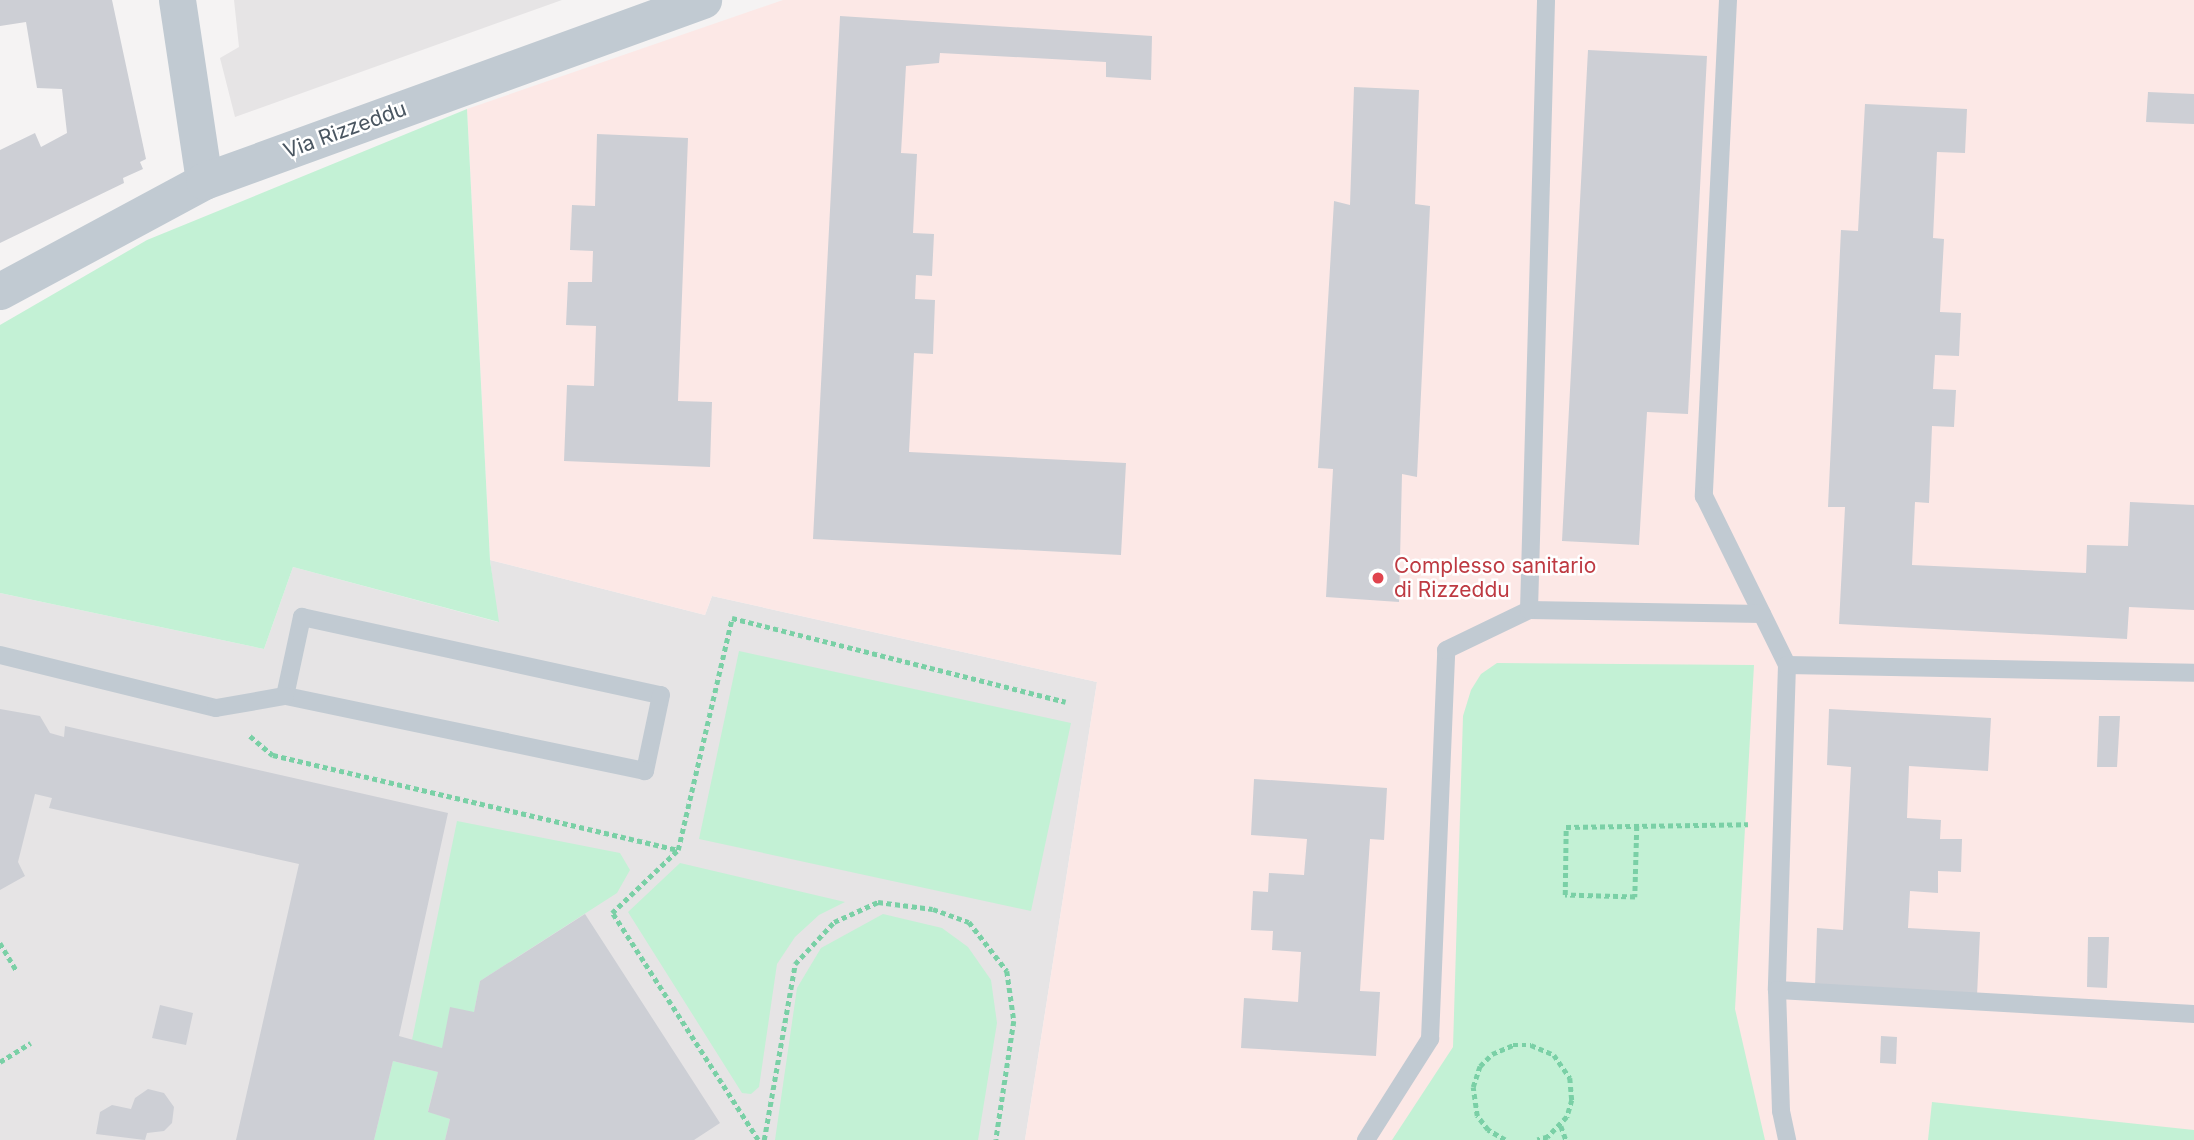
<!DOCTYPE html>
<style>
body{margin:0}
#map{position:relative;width:2194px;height:1140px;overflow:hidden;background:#f5f3f3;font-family:Inter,sans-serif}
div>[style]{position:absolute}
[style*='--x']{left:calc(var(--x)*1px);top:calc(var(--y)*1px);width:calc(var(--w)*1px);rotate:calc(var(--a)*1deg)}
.education>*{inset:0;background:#e6e4e5}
.medical>*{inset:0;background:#fce8e6}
.green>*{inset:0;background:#c3f1d5}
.building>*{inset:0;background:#cdcfd5}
.path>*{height:4.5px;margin-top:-2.25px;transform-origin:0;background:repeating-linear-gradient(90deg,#7ad0a6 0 5px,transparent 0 8.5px)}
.lane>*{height:18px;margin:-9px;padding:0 9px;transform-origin:9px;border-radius:9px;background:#c1cad2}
.street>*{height:37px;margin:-18.5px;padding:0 18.5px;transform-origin:18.5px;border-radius:18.5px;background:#c1cad2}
.dots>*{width:19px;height:19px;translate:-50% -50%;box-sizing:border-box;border:4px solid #fff;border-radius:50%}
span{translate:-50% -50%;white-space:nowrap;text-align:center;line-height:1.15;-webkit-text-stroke:5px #fff;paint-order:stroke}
.street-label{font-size:21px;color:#4a5661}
.health-label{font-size:21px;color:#be3a42}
.left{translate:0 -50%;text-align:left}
</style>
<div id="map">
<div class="education">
<i style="clip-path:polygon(234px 0,562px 0,235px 117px,220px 58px,239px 47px)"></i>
<i style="clip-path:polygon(490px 560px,705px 615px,712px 596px,1097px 682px,1025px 1140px,0 1140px,0 593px,264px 649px,293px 567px,498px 622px)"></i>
</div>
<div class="medical">
<i style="clip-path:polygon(783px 0,2194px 0,2194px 1140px,1025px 1140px,1097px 682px,712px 596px,705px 615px,490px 560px,467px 109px)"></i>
</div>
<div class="green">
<i style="clip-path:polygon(467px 109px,490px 560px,499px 622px,293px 567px,264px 649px,0 593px,0 325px,147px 240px)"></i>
<i style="clip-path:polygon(739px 651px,1071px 723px,1031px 911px,699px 839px)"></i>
<i style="clip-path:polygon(1497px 663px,1754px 665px,1735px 1009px,1765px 1140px,1392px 1140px,1453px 1047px,1463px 716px,1471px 690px,1481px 674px)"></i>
<i style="clip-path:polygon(457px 821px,620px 853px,630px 870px,617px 893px,480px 981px,474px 1012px,442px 1048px,412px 1040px)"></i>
<i style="clip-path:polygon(680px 863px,845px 902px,819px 915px,795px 937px,777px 964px,759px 1087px,751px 1094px,742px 1093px,628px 912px)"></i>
<i style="clip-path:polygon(883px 914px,942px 928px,968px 947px,991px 980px,997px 1023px,978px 1140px,775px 1140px,797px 988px,821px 948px)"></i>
<i style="clip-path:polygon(393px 1061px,438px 1072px,428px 1111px,450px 1119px,445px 1140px,374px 1140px)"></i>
<i style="clip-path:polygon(1932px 1102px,2194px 1130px,2194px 1140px,1928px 1140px)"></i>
</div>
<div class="building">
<i style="clip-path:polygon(0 0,112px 0,146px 159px,140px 162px,143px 169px,123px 178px,124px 183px,0 243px,0 150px,35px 133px,41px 147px,67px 133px,62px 89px,37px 88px,26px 22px,0 26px)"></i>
<i style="clip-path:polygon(840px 16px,1152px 36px,1151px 80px,1106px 77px,1106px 62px,940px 53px,939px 63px,906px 66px,901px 153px,917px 154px,913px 233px,934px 234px,932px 276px,916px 275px,915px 299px,935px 300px,933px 354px,914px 353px,909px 452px,1126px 463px,1121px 555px,813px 539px)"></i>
<i style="clip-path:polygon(1588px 50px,1707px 56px,1688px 414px,1647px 412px,1639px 545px,1562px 541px)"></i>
<i style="clip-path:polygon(1354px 87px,1419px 90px,1415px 204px,1430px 206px,1417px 477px,1402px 474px,1399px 602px,1326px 597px,1333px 469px,1318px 468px,1334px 201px,1350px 205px)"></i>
<i style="clip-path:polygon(2148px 92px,2194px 94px,2194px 124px,2146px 122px)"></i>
<i style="clip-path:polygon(1865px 104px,1967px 109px,1965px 153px,1937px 152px,1933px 238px,1944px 239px,1940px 312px,1961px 313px,1959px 356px,1935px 355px,1933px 389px,1956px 390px,1954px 427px,1932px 426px,1929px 503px,1915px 502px,1912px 565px,2086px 573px,2087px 545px,2128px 546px,2130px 502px,2194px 505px,2194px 610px,2129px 607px,2127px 639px,1839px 624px,1845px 507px,1828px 507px,1841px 230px,1858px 231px)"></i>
<i style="clip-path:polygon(597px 134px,688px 138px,678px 401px,712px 402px,710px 467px,564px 461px,567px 385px,594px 386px,596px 326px,566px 325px,568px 282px,592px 282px,593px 251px,570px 250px,572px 205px,595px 206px)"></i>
<i style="clip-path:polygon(0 709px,40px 716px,50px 733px,64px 737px,65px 726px,448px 813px,399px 1036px,442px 1048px,450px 1007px,474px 1012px,480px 981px,585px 914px,720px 1123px,694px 1140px,445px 1140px,450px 1119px,428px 1112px,438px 1072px,393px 1061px,374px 1140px,236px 1140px,299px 864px,49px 808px,52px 798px,35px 794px,18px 862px,25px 876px,0 890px)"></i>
<i style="clip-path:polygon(1829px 709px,1991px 718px,1988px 771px,1909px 766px,1907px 818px,1941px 820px,1940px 839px,1962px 839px,1961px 872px,1938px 871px,1938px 893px,1910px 891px,1908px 928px,1980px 932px,1977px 996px,1815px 987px,1817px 928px,1843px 930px,1851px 767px,1827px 765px)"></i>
<i style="clip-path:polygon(2099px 716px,2120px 716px,2117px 767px,2097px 767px)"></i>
<i style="clip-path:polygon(1254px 779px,1387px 788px,1384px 840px,1370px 839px,1360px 991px,1380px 992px,1376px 1056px,1241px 1048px,1244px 998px,1298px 1002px,1301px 952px,1272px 950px,1273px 931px,1251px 930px,1253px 891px,1268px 892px,1269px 873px,1304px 875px,1307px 839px,1251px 835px)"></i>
<i style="clip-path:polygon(2088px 937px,2109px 937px,2107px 988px,2087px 987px)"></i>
<i style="clip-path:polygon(160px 1005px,193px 1013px,186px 1045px,152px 1038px)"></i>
<i style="clip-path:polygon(1881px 1036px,1897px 1037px,1896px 1064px,1880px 1063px)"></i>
<i style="clip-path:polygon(148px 1089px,164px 1093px,174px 1107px,172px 1123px,164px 1131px,147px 1133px,145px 1140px,96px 1134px,100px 1112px,112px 1105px,131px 1109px,135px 1098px)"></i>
</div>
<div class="path">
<i style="--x:250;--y:736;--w:30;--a:40"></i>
<i style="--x:273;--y:755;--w:416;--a:13.2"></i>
<i style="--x:1637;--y:826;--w:71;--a:91.6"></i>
<i style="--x:1635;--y:897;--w:70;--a:-178.4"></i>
<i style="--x:1565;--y:895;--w:68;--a:-89.2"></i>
<i style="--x:1566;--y:827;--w:182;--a:-0.9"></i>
<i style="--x:0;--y:943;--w:31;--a:59"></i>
<i style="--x:0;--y:1062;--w:36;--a:-32"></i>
<i style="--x:1561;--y:1126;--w:15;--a:70"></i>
<i style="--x:758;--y:1140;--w:270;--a:-122.7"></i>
<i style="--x:612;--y:913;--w:91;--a:-43.7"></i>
<i style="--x:678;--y:850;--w:238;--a:-76.9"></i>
<i style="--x:732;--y:618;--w:344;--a:14.1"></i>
<i style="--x:764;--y:1140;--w:179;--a:-80"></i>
<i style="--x:795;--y:964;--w:57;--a:-47.1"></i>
<i style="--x:834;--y:922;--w:48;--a:-24.4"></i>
<i style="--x:878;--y:902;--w:55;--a:7.3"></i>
<i style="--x:933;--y:909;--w:38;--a:20"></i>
<i style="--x:969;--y:922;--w:62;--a:52.2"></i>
<i style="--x:1007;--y:971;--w:50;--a:82"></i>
<i style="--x:1014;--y:1021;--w:120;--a:98.6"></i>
<i style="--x:1505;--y:1140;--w:20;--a:-150"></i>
<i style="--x:1488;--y:1130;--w:18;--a:-128"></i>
<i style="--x:1477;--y:1116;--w:29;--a:-98"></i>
<i style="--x:1473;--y:1087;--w:22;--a:-72"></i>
<i style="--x:1480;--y:1066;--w:17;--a:-45"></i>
<i style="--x:1492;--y:1054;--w:23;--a:-23"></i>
<i style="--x:1513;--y:1045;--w:18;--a:0"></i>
<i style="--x:1531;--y:1045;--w:25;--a:23"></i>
<i style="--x:1554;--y:1055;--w:28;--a:55"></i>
<i style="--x:1570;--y:1078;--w:22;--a:85"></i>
<i style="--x:1572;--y:1100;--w:18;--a:106"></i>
<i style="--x:1567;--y:1117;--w:28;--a:134"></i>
<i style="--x:1548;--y:1137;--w:11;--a:165"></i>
</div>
<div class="lane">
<i style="--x:1728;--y:0;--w:497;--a:92.8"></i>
<i style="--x:1704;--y:496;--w:188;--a:63.8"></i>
<i style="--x:1787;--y:665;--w:325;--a:91.8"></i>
<i style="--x:1777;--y:990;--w:418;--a:3.3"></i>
<i style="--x:1529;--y:610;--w:233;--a:1"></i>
<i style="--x:302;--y:617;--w:367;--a:12.3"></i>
<i style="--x:661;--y:695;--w:78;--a:101.9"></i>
<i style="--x:645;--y:771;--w:368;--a:-168.2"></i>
<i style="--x:285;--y:696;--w:81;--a:-77.9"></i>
<i style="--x:0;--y:655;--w:222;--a:13.8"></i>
<i style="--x:216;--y:708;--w:70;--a:-9.9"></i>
<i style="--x:1787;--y:665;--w:407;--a:1.1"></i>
<i style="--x:1777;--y:990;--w:121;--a:88.1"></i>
<i style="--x:1781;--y:1111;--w:30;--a:78"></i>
<i style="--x:1366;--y:1140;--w:120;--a:-57.6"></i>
<i style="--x:1430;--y:1039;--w:389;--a:-87.6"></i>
<i style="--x:1446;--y:650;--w:92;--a:-25.7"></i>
<i style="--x:1529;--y:610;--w:610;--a:-88.4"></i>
</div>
<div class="street">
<i style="--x:177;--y:0;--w:183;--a:81.5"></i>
<i style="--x:0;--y:291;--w:232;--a:-28.3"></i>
<i style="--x:204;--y:181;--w:531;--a:-19.94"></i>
</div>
<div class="dots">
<i style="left:1378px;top:578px;background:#e0444e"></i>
</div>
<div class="street-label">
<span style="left:345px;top:130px;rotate:-20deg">Via Rizzeddu</span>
</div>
<div class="health-label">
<span class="left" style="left:1394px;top:578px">Complesso sanitario<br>di Rizzeddu</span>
</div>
</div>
